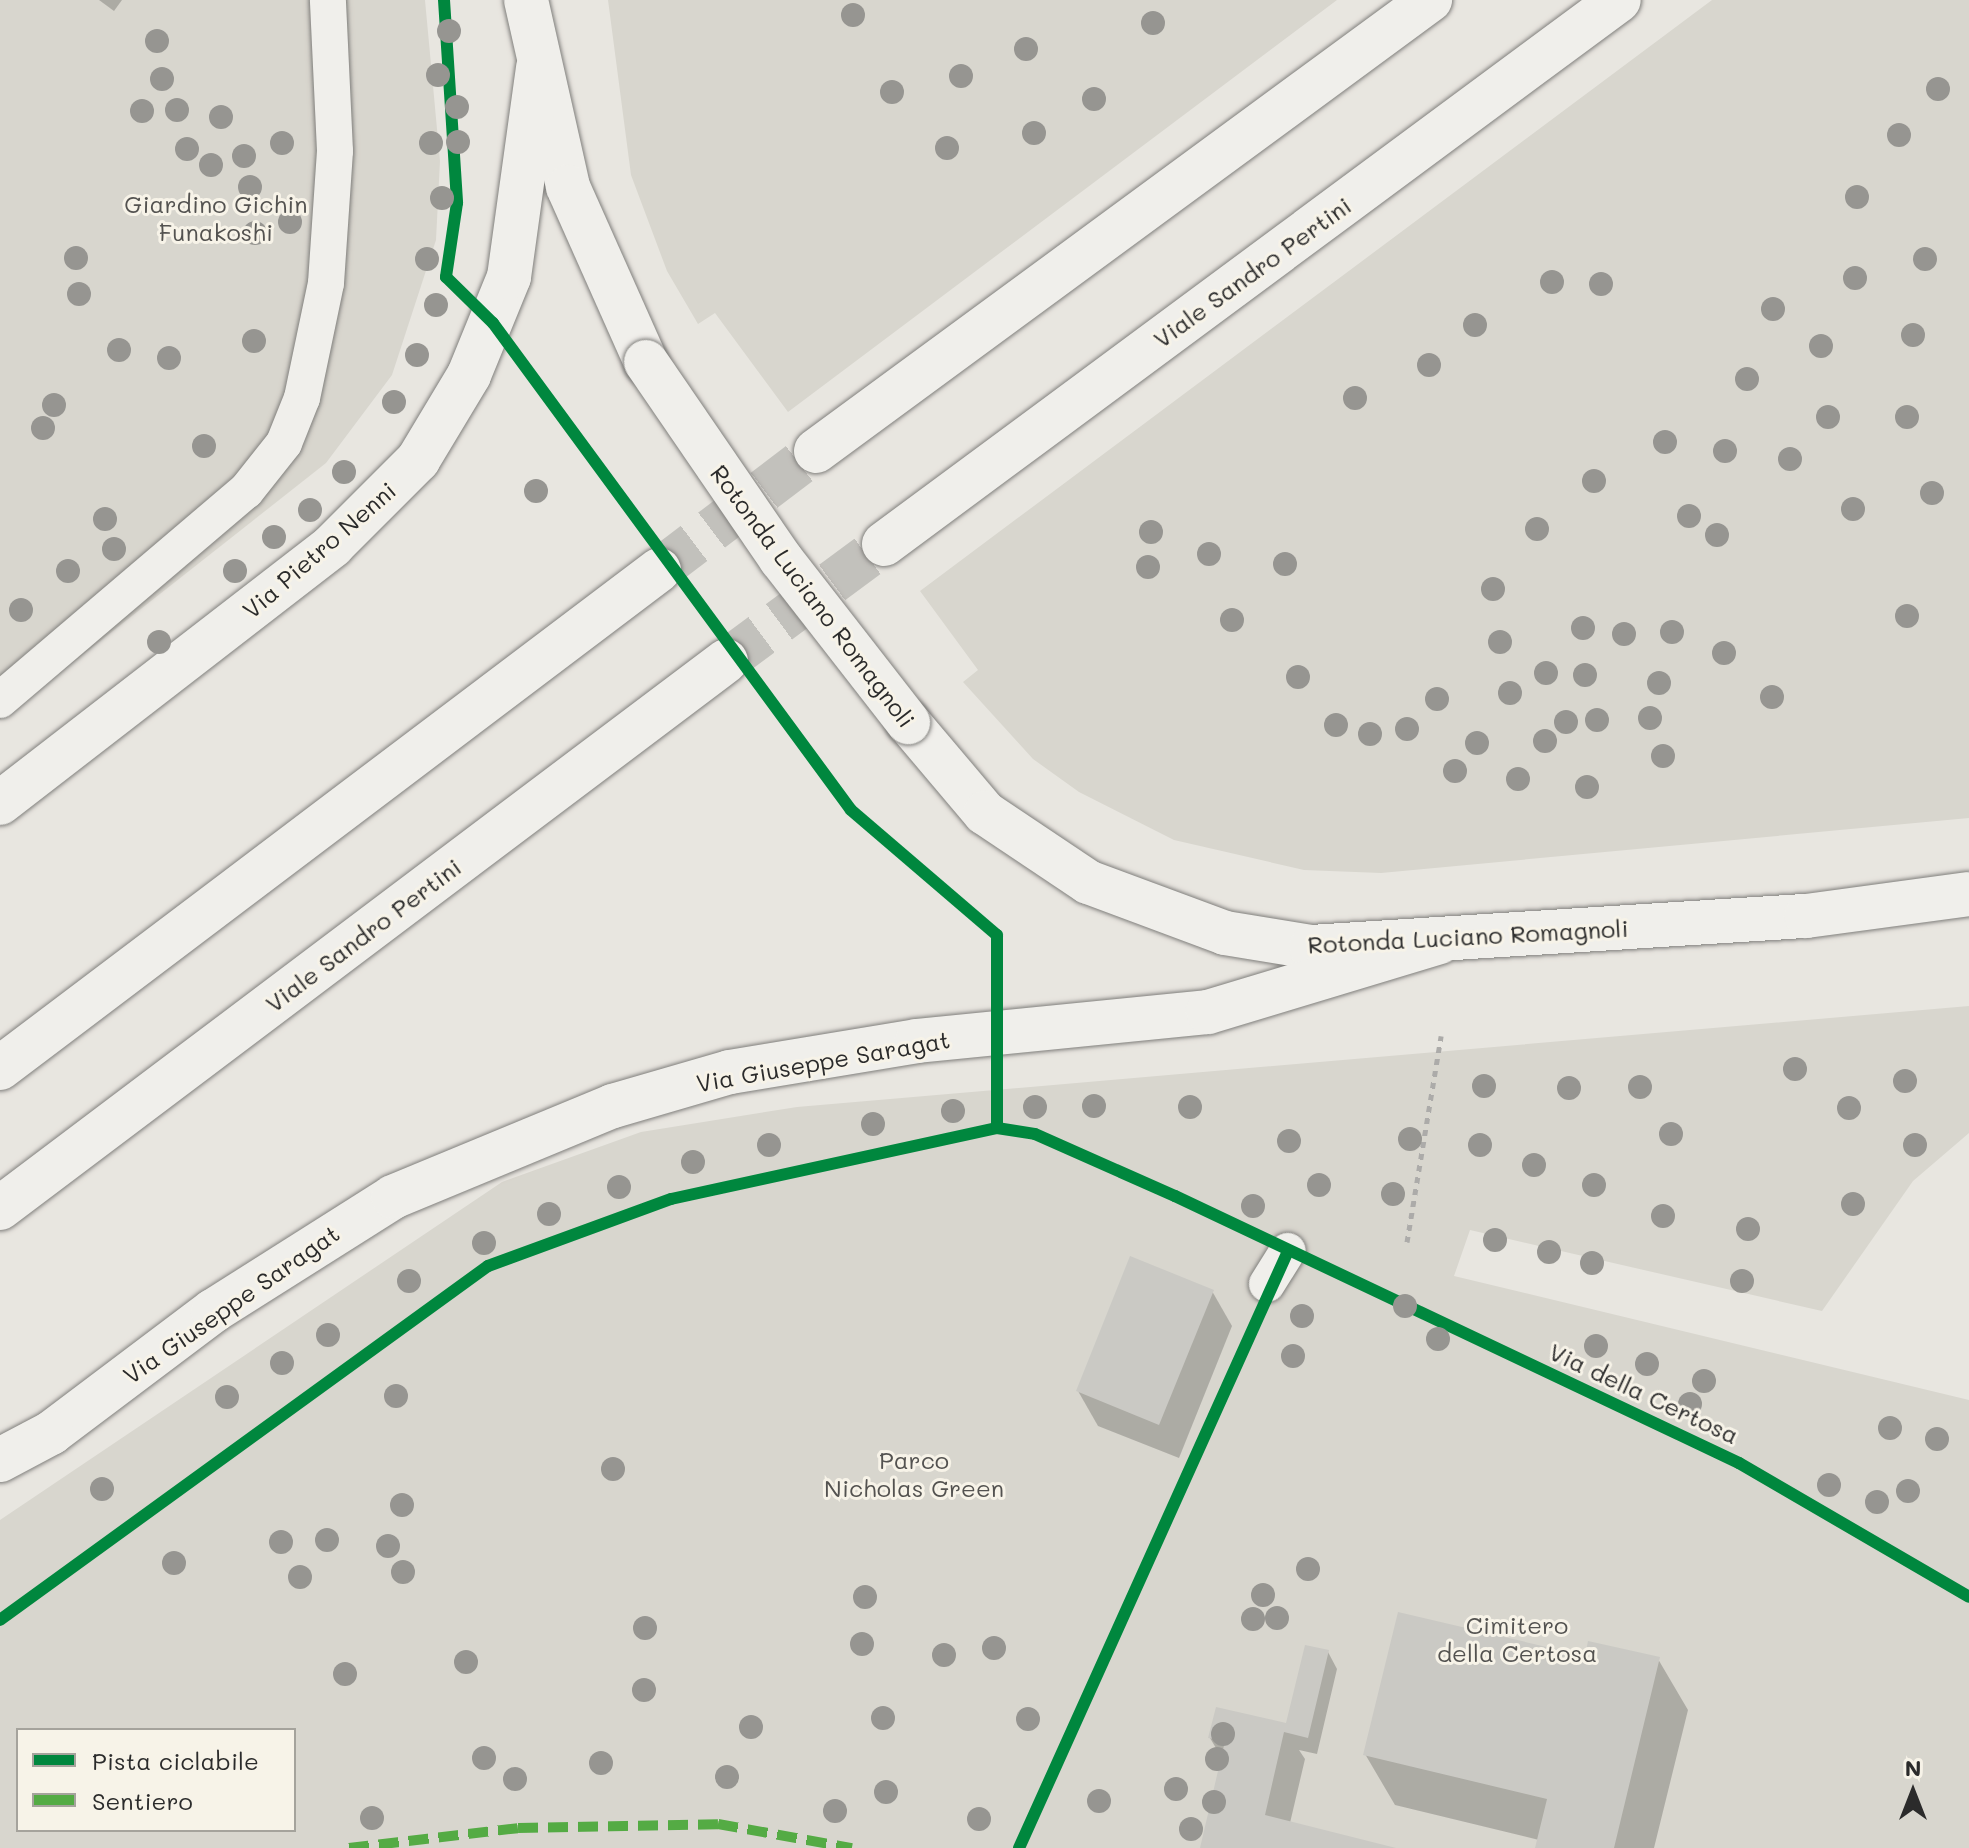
<!DOCTYPE html>
<style>
body{margin:0}
#map{position:relative;width:1969px;height:1848px;overflow:hidden;background:#e8e6e0;font-family:Mali,sans-serif}
div>[style]{position:absolute}
[style*='--x']{left:calc(var(--x)*1px);top:calc(var(--y)*1px);width:calc(var(--w)*1px);rotate:calc(var(--a)*1deg)}
.green>*{inset:0;background:#d8d6ce}
.shadow>*{inset:0;background:#0003}
.building>*{inset:0;background:#cac9c4}
.trunk-tunnel>*{height:44px;margin-top:-22px;transform-origin:0;background:repeating-linear-gradient(90deg,#c2c1bc 0 44px,transparent 0 66px)}
.path>*{height:5px;margin-top:-2.5px;transform-origin:0;background:repeating-linear-gradient(90deg,#acaba9 0 6px,transparent 0 12px)}
.roads{filter:drop-shadow(0 0 2px #807f7c) drop-shadow(0 0 2px #807f7c)}
.service>*{height:36px;margin:-18px;padding:0 18px;transform-origin:18px;border-radius:18px;background:#f0efeb}
.primary>*{height:44px;margin:-22px;padding:0 22px;transform-origin:22px;border-radius:22px;background:#f0efeb}
.trunk>*{height:44px;margin:-22px;padding:0 22px;transform-origin:22px;border-radius:22px;background:#f0efeb}
.bridges{filter:drop-shadow(0 0 2px #807f7c) drop-shadow(0 0 2px #807f7c)}
.primary-bridge>*{height:44px;margin:-22px;padding:0 22px;transform-origin:22px;border-radius:22px;background:#f0efeb}
.quiet>*{height:10px;margin-top:-5px;transform-origin:0;background:repeating-linear-gradient(90deg,#54ab44 0 20px,transparent 0 30px)}
.cycleway>*{height:12px;margin:-6px;padding:0 6px;transform-origin:6px;border-radius:6px;background:#00873e}
.trees>*{width:24px;height:24px;margin:-12px;border-radius:50%;background:#969591}
span{translate:-50% -50%;white-space:nowrap;text-align:center;line-height:1.15;-webkit-text-stroke:6px #f7f3e8;paint-order:stroke}
.park-label{font-size:24px;color:#535250}
.street-label{font-size:24px;color:#2b2b2b}
.legend{position:absolute;left:16px;top:1728px;width:280px;height:104px;box-sizing:border-box;background:#f7f3e8;border:2px solid #a5a39c;margin:0;padding:10px 14px;list-style:none;font-size:24px;color:#2b2b2b}
.legend li{display:flex;align-items:center;gap:16px;height:40px}
.legend b{width:40px;border:2px solid #a5a39c}
.north{position:absolute;left:1873px;top:1752px;width:80px;height:80px;-webkit-text-stroke:6px #f7f3e8;paint-order:stroke;rotate:0deg;font-size:22px;font-weight:700;line-height:32px;text-align:center;color:#2b2b2b}
.north::after{content:'';display:block;margin:auto;width:28px;height:36px;background:#2b2b2b;clip-path:polygon(50% 0,100% 100%,50% 72%,0 100%)}
</style>
<div id="map">
<div class="green">
<i style="clip-path:polygon(0 0,425px 0,440px 161px,436px 240px,392px 375px,326px 463px,0 720px)"></i>
<i style="clip-path:polygon(608px 0,1337px 0,788px 412px,715px 313px,698px 324px,667px 271px,631px 175px)"></i>
<i style="clip-path:polygon(1712px 0,1969px 0,1969px 818px,1381px 873px,1304px 870px,1174px 840px,1079px 792px,1033px 759px,963px 682px,978px 670px,920px 591px)"></i>
<i style="clip-path:polygon(evenodd,1969px 1006px,1969px 1133px,1913px 1181px,1822px 1311px,1470px 1230px,1454px 1276px,1969px 1400px,1969px 1848px,0 1848px,0 1520px,502px 1182px,641px 1132px,797px 1107px,1969px 1006px,18px 1730px,294px 1730px,294px 1830px,18px 1830px,18px 1730px)"></i>
</div>
<div class="shadow">
<i style="clip-path:polygon(99px 0,122px 0,114px 11px)"></i>
<i style="clip-path:polygon(1212px 1291px,1232px 1326px,1179px 1458px,1098px 1426px,1078px 1391px)"></i>
<i style="clip-path:polygon(1328px 1652px,1337px 1669px,1317px 1754px,1299px 1750px,1305px 1759px,1290px 1823px,1393px 1848px,1202px 1848px,1223px 1760px,1210px 1738px,1288px 1725px)"></i>
<i style="clip-path:polygon(1586px 1659px,1658px 1659px,1688px 1710px,1654px 1848px,1537px 1848px,1539px 1840px,1395px 1805px,1365px 1754px)"></i>
</div>
<div class="building">
<i style="clip-path:polygon(1130px 1256px,1214px 1290px,1159px 1425px,1076px 1391px)"></i>
<i style="clip-path:polygon(1398px 1612px,1585px 1656px,1588px 1641px,1660px 1657px,1614px 1848px,1535px 1848px,1547px 1799px,1363px 1755px)"></i>
<i style="clip-path:polygon(1305px 1645px,1329px 1650px,1308px 1738px,1284px 1732px,1265px 1815px,1396px 1848px,1200px 1848px,1225px 1741px,1208px 1738px,1216px 1707px,1286px 1723px)"></i>
</div>
<div class="trunk-tunnel">
<i style="--x:659;--y:570;--w:197;--a:-37.2"></i>
<i style="--x:726;--y:661;--w:197;--a:-36.5"></i>
</div>
<div class="path">
<i style="--x:1407;--y:1242;--w:209;--a:-80.6"></i>
</div>
<div class="roads">
<div class="service">
<i style="--x:0;--y:700;--w:323;--a:-40.4"></i>
<i style="--x:246;--y:491;--w:61;--a:-51.6"></i>
<i style="--x:284;--y:443;--w:48;--a:-68.2"></i>
<i style="--x:302;--y:398;--w:117;--a:-78.2"></i>
<i style="--x:326;--y:283;--w:132;--a:-86.1"></i>
<i style="--x:335;--y:151;--w:151;--a:-92.7"></i>
<i style="--x:1267;--y:1284;--w:39;--a:-58"></i>
</div>
<div class="primary">
<i style="--x:526;--y:0;--w:192;--a:77.3"></i>
<i style="--x:568;--y:187;--w:192;--a:66"></i>
<i style="--x:908;--y:722;--w:119;--a:49.8"></i>
<i style="--x:985;--y:813;--w:124;--a:33.8"></i>
<i style="--x:1088;--y:882;--w:146;--a:20.4"></i>
<i style="--x:1225;--y:933;--w:87;--a:9.2"></i>
<i style="--x:1311;--y:947;--w:496;--a:-3.6"></i>
<i style="--x:1806;--y:916;--w:164;--a:-7.7"></i>
<i style="--x:0;--y:803;--w:420;--a:-37.7"></i>
<i style="--x:332;--y:546;--w:122;--a:-45"></i>
<i style="--x:418;--y:460;--w:99;--a:-59"></i>
<i style="--x:469;--y:375;--w:106;--a:-67.8"></i>
<i style="--x:509;--y:277;--w:212;--a:-82.1"></i>
<i style="--x:51;--y:1433;--w:203;--a:-37"></i>
<i style="--x:213;--y:1311;--w:213;--a:-32.3"></i>
<i style="--x:393;--y:1197;--w:238;--a:-22.5"></i>
<i style="--x:613;--y:1106;--w:122;--a:-16.2"></i>
<i style="--x:730;--y:1072;--w:190;--a:-9.4"></i>
<i style="--x:917;--y:1041;--w:292;--a:-5.7"></i>
<i style="--x:1208;--y:1012;--w:242;--a:-16.8"></i>
</div>
<div class="trunk">
<i style="--x:816;--y:451;--w:762;--a:-36.3"></i>
<i style="--x:884;--y:544;--w:914;--a:-36.51"></i>
<i style="--x:0;--y:1068;--w:826;--a:-37.08"></i>
<i style="--x:0;--y:1208;--w:909;--a:-37"></i>
<i style="--x:0;--y:1460;--w:58;--a:-27.9"></i>
</div>
</div>
<div class="bridges">
<div class="primary-bridge">
<i style="--x:646;--y:362;--w:239;--a:55.6"></i>
<i style="--x:781;--y:559;--w:207;--a:52.1"></i>
</div>
</div>
<div class="quiet">
<i style="--x:349;--y:1848;--w:170;--a:-6.7"></i>
<i style="--x:518;--y:1828;--w:200;--a:-1.1"></i>
<i style="--x:718;--y:1824;--w:136;--a:10.2"></i>
</div>
<div class="cycleway">
<i style="--x:444;--y:0;--w:203;--a:86.3"></i>
<i style="--x:457;--y:203;--w:75;--a:98.5"></i>
<i style="--x:446;--y:277;--w:66;--a:44.4"></i>
<i style="--x:493;--y:323;--w:604;--a:53.68"></i>
<i style="--x:851;--y:810;--w:192;--a:40.6"></i>
<i style="--x:997;--y:935;--w:193;--a:90"></i>
<i style="--x:0;--y:1620;--w:603;--a:-35.96"></i>
<i style="--x:488;--y:1266;--w:195;--a:-20.1"></i>
<i style="--x:671;--y:1199;--w:334;--a:-12.3"></i>
<i style="--x:997;--y:1128;--w:38;--a:9"></i>
<i style="--x:1035;--y:1134;--w:153;--a:23.9"></i>
<i style="--x:1175;--y:1196;--w:624;--a:25.33"></i>
<i style="--x:1739;--y:1463;--w:266;--a:30.2"></i>
<i style="--x:1019;--y:1848;--w:655;--a:-65.74"></i>
</div>
<div class="trees">
<i style="left:853px;top:15px"></i>
<i style="left:1153px;top:23px"></i>
<i style="left:449px;top:31px"></i>
<i style="left:157px;top:41px"></i>
<i style="left:1026px;top:49px"></i>
<i style="left:438px;top:75px"></i>
<i style="left:961px;top:76px"></i>
<i style="left:162px;top:79px"></i>
<i style="left:1938px;top:89px"></i>
<i style="left:892px;top:92px"></i>
<i style="left:1094px;top:99px"></i>
<i style="left:457px;top:107px"></i>
<i style="left:177px;top:110px"></i>
<i style="left:142px;top:111px"></i>
<i style="left:221px;top:117px"></i>
<i style="left:1034px;top:133px"></i>
<i style="left:1899px;top:135px"></i>
<i style="left:458px;top:142px"></i>
<i style="left:282px;top:143px"></i>
<i style="left:431px;top:143px"></i>
<i style="left:947px;top:148px"></i>
<i style="left:187px;top:149px"></i>
<i style="left:244px;top:156px"></i>
<i style="left:211px;top:165px"></i>
<i style="left:250px;top:187px"></i>
<i style="left:1857px;top:197px"></i>
<i style="left:442px;top:198px"></i>
<i style="left:290px;top:222px"></i>
<i style="left:255px;top:233px"></i>
<i style="left:76px;top:258px"></i>
<i style="left:427px;top:259px"></i>
<i style="left:1925px;top:259px"></i>
<i style="left:1855px;top:278px"></i>
<i style="left:1552px;top:282px"></i>
<i style="left:1601px;top:284px"></i>
<i style="left:79px;top:294px"></i>
<i style="left:436px;top:305px"></i>
<i style="left:1773px;top:309px"></i>
<i style="left:1475px;top:325px"></i>
<i style="left:1913px;top:335px"></i>
<i style="left:254px;top:341px"></i>
<i style="left:1821px;top:346px"></i>
<i style="left:119px;top:350px"></i>
<i style="left:417px;top:355px"></i>
<i style="left:169px;top:358px"></i>
<i style="left:1429px;top:365px"></i>
<i style="left:1747px;top:379px"></i>
<i style="left:1355px;top:398px"></i>
<i style="left:394px;top:402px"></i>
<i style="left:54px;top:405px"></i>
<i style="left:1828px;top:417px"></i>
<i style="left:1907px;top:417px"></i>
<i style="left:43px;top:428px"></i>
<i style="left:1665px;top:442px"></i>
<i style="left:204px;top:446px"></i>
<i style="left:1725px;top:451px"></i>
<i style="left:1790px;top:459px"></i>
<i style="left:344px;top:472px"></i>
<i style="left:1594px;top:481px"></i>
<i style="left:536px;top:491px"></i>
<i style="left:1932px;top:493px"></i>
<i style="left:1853px;top:509px"></i>
<i style="left:310px;top:510px"></i>
<i style="left:1689px;top:516px"></i>
<i style="left:105px;top:519px"></i>
<i style="left:1537px;top:529px"></i>
<i style="left:1151px;top:532px"></i>
<i style="left:1717px;top:535px"></i>
<i style="left:274px;top:537px"></i>
<i style="left:114px;top:549px"></i>
<i style="left:1209px;top:554px"></i>
<i style="left:1285px;top:564px"></i>
<i style="left:1148px;top:567px"></i>
<i style="left:68px;top:571px"></i>
<i style="left:235px;top:571px"></i>
<i style="left:1493px;top:589px"></i>
<i style="left:21px;top:610px"></i>
<i style="left:1907px;top:616px"></i>
<i style="left:1232px;top:620px"></i>
<i style="left:1583px;top:628px"></i>
<i style="left:1672px;top:632px"></i>
<i style="left:1624px;top:634px"></i>
<i style="left:159px;top:642px"></i>
<i style="left:1500px;top:642px"></i>
<i style="left:1724px;top:653px"></i>
<i style="left:1546px;top:673px"></i>
<i style="left:1585px;top:675px"></i>
<i style="left:1298px;top:677px"></i>
<i style="left:1659px;top:683px"></i>
<i style="left:1510px;top:693px"></i>
<i style="left:1772px;top:697px"></i>
<i style="left:1437px;top:699px"></i>
<i style="left:1650px;top:718px"></i>
<i style="left:1597px;top:720px"></i>
<i style="left:1566px;top:722px"></i>
<i style="left:1336px;top:725px"></i>
<i style="left:1407px;top:729px"></i>
<i style="left:1370px;top:734px"></i>
<i style="left:1545px;top:741px"></i>
<i style="left:1477px;top:743px"></i>
<i style="left:1663px;top:756px"></i>
<i style="left:1455px;top:771px"></i>
<i style="left:1518px;top:779px"></i>
<i style="left:1587px;top:787px"></i>
<i style="left:1795px;top:1069px"></i>
<i style="left:1905px;top:1081px"></i>
<i style="left:1484px;top:1086px"></i>
<i style="left:1640px;top:1087px"></i>
<i style="left:1569px;top:1088px"></i>
<i style="left:1094px;top:1106px"></i>
<i style="left:1035px;top:1107px"></i>
<i style="left:1190px;top:1107px"></i>
<i style="left:1849px;top:1108px"></i>
<i style="left:953px;top:1111px"></i>
<i style="left:873px;top:1124px"></i>
<i style="left:1671px;top:1134px"></i>
<i style="left:1410px;top:1139px"></i>
<i style="left:1289px;top:1141px"></i>
<i style="left:769px;top:1145px"></i>
<i style="left:1480px;top:1145px"></i>
<i style="left:1915px;top:1145px"></i>
<i style="left:693px;top:1162px"></i>
<i style="left:1534px;top:1165px"></i>
<i style="left:1319px;top:1185px"></i>
<i style="left:1594px;top:1185px"></i>
<i style="left:619px;top:1187px"></i>
<i style="left:1393px;top:1194px"></i>
<i style="left:1853px;top:1204px"></i>
<i style="left:1253px;top:1206px"></i>
<i style="left:549px;top:1214px"></i>
<i style="left:1663px;top:1216px"></i>
<i style="left:1748px;top:1229px"></i>
<i style="left:1495px;top:1240px"></i>
<i style="left:484px;top:1243px"></i>
<i style="left:1549px;top:1252px"></i>
<i style="left:1592px;top:1263px"></i>
<i style="left:409px;top:1281px"></i>
<i style="left:1742px;top:1281px"></i>
<i style="left:1405px;top:1306px"></i>
<i style="left:1302px;top:1316px"></i>
<i style="left:328px;top:1335px"></i>
<i style="left:1438px;top:1339px"></i>
<i style="left:1596px;top:1346px"></i>
<i style="left:1293px;top:1356px"></i>
<i style="left:282px;top:1363px"></i>
<i style="left:1647px;top:1364px"></i>
<i style="left:1704px;top:1381px"></i>
<i style="left:396px;top:1396px"></i>
<i style="left:227px;top:1397px"></i>
<i style="left:1690px;top:1404px"></i>
<i style="left:1890px;top:1428px"></i>
<i style="left:1937px;top:1439px"></i>
<i style="left:613px;top:1469px"></i>
<i style="left:1829px;top:1485px"></i>
<i style="left:102px;top:1489px"></i>
<i style="left:1908px;top:1491px"></i>
<i style="left:1877px;top:1502px"></i>
<i style="left:402px;top:1505px"></i>
<i style="left:327px;top:1540px"></i>
<i style="left:281px;top:1542px"></i>
<i style="left:388px;top:1546px"></i>
<i style="left:174px;top:1563px"></i>
<i style="left:1308px;top:1569px"></i>
<i style="left:403px;top:1572px"></i>
<i style="left:300px;top:1577px"></i>
<i style="left:1263px;top:1595px"></i>
<i style="left:865px;top:1597px"></i>
<i style="left:1277px;top:1618px"></i>
<i style="left:1253px;top:1619px"></i>
<i style="left:645px;top:1628px"></i>
<i style="left:862px;top:1644px"></i>
<i style="left:994px;top:1648px"></i>
<i style="left:944px;top:1655px"></i>
<i style="left:466px;top:1662px"></i>
<i style="left:345px;top:1674px"></i>
<i style="left:644px;top:1690px"></i>
<i style="left:883px;top:1718px"></i>
<i style="left:1028px;top:1719px"></i>
<i style="left:751px;top:1727px"></i>
<i style="left:1223px;top:1734px"></i>
<i style="left:484px;top:1758px"></i>
<i style="left:1217px;top:1759px"></i>
<i style="left:601px;top:1763px"></i>
<i style="left:727px;top:1777px"></i>
<i style="left:515px;top:1779px"></i>
<i style="left:1176px;top:1789px"></i>
<i style="left:886px;top:1792px"></i>
<i style="left:1099px;top:1801px"></i>
<i style="left:1214px;top:1802px"></i>
<i style="left:835px;top:1811px"></i>
<i style="left:372px;top:1818px"></i>
<i style="left:979px;top:1819px"></i>
<i style="left:1191px;top:1829px"></i>
</div>
<div class="park-label">
<span style="left:216px;top:218px">Giardino Gichin<br>Funakoshi</span>
<span style="left:914px;top:1474px">Parco<br>Nicholas Green</span>
<span style="left:1517px;top:1639px">Cimitero<br>della Certosa</span>
</div>
<div class="street-label">
<span style="left:1252px;top:272px;rotate:-36deg">Viale Sandro Pertini</span>
<span style="left:319px;top:550px;rotate:-41deg">Via Pietro Nenni</span>
<span style="left:813px;top:596px;rotate:53deg">Rotonda Luciano Romagnoli</span>
<span style="left:363px;top:935px;rotate:-37deg">Viale Sandro Pertini</span>
<span style="left:1468px;top:936px;rotate:-3deg">Rotonda Luciano Romagnoli</span>
<span style="left:823px;top:1061px;rotate:-10deg">Via Giuseppe Saragat</span>
<span style="left:231px;top:1304px;rotate:-35deg">Via Giuseppe Saragat</span>
<span style="left:1644px;top:1393px;rotate:25deg">Via della Certosa</span>
</div>
<ul class="legend">
<li><b style="height:10px;background:#00873e"></b>Pista ciclabile</li>
<li><b style="height:10px;background:#54ab44"></b>Sentiero</li>
</ul>
<div class="north">N</div>
</div>
